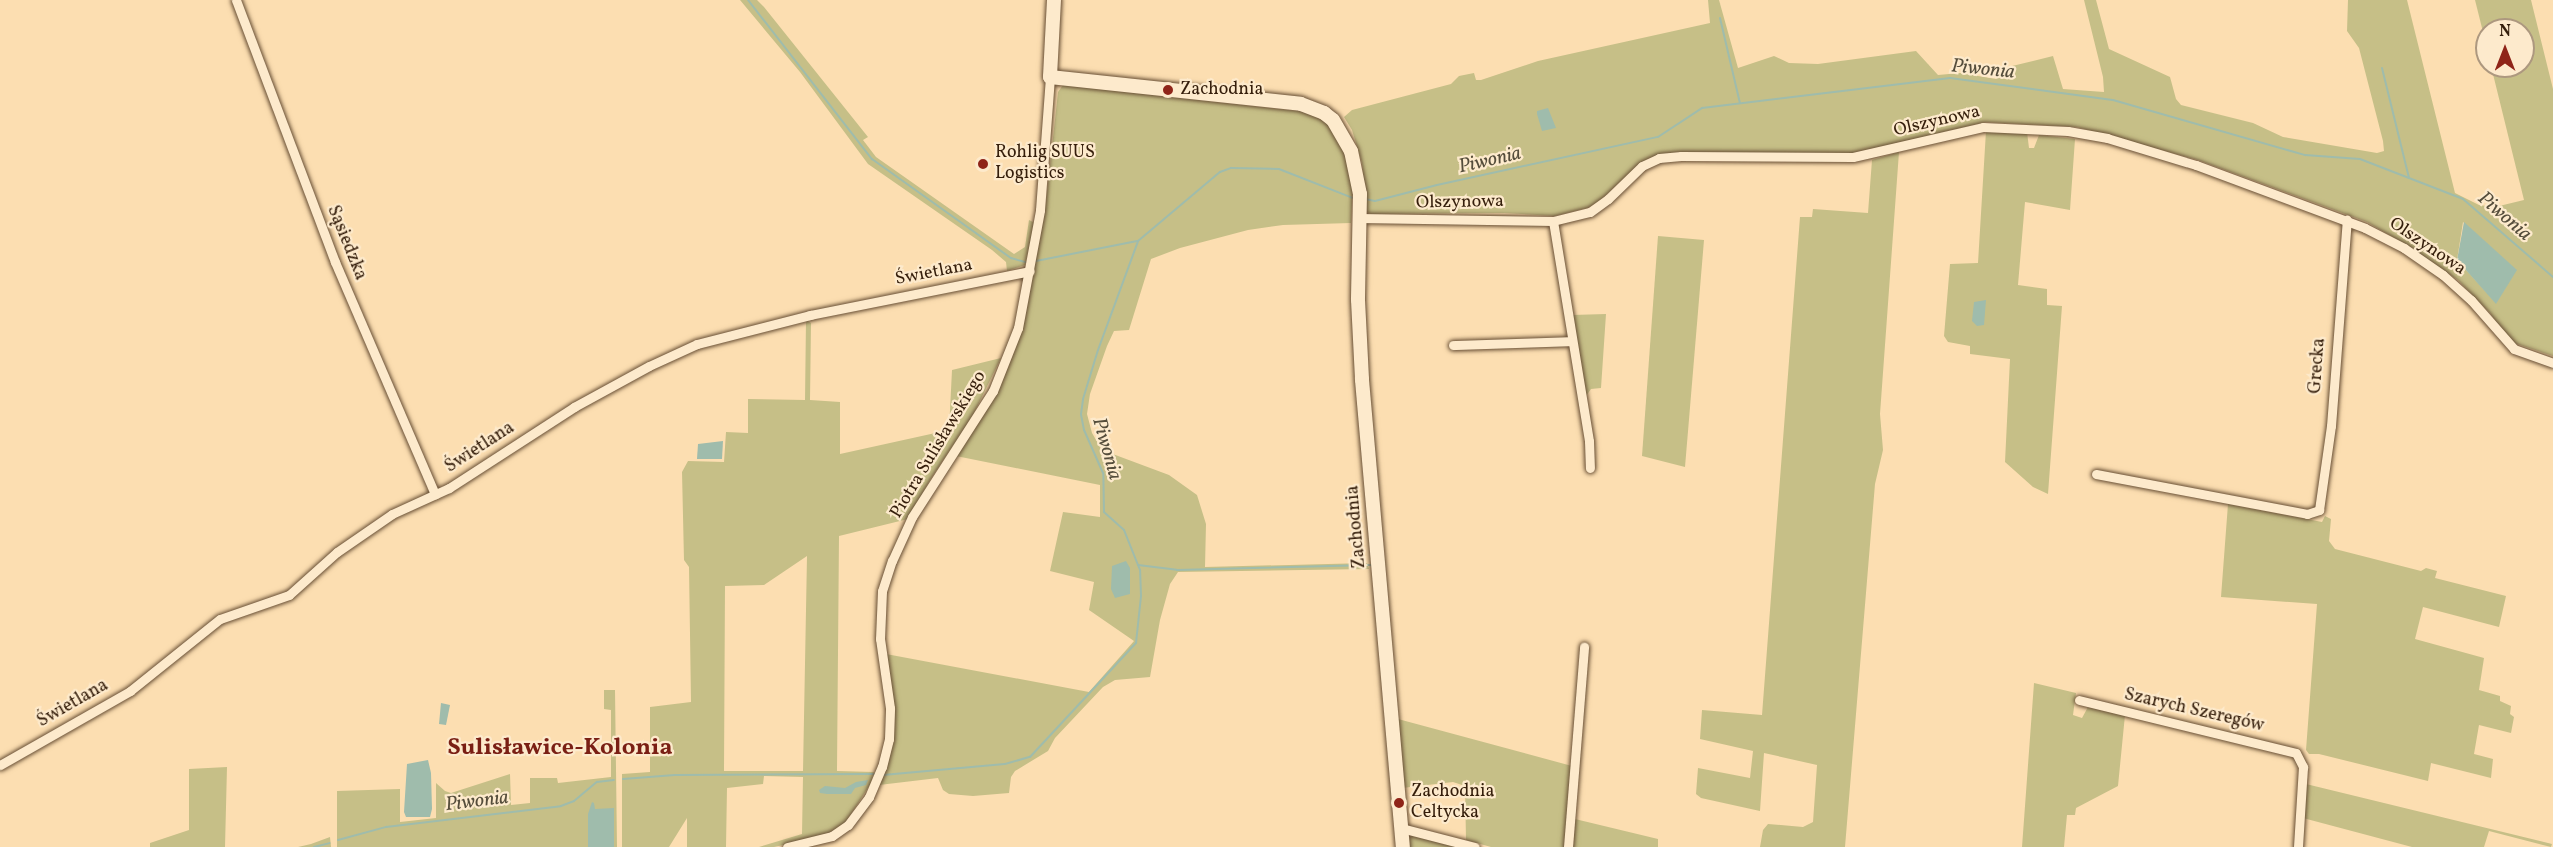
<!DOCTYPE html>
<meta charset="utf-8">
<style>
body{margin:0}
#map{position:relative;width:2553px;height:847px;overflow:hidden;background:#fcdeb1;font-family:Vollkorn,serif}
div>[style]{position:absolute}
[style*='--x']{left:calc(var(--x)*1px);top:calc(var(--y)*1px);width:calc(var(--w)*1px);rotate:calc(var(--a)*1deg)}
.green>*{inset:0;background:#c6bf87}
.water>*{inset:0;background:#9fbcac}
.stream>*{height:2px;margin:-1px;padding:0 1px;transform-origin:1px;border-radius:1px;background:#9fbcac}
.roads{filter:drop-shadow(0 0 2px #674e34) drop-shadow(0 0 2px #674e34)}
.street>*{height:9px;margin:-4.5px;padding:0 4.5px;transform-origin:4.5px;border-radius:4.5px;background:#fdeacc}
.secondary>*{height:14px;margin:-7px;padding:0 7px;transform-origin:7px;border-radius:7px;background:#fdeacc}
.dots>*{width:16px;height:16px;translate:-50% -50%;box-sizing:border-box;border:3px solid #fdeacc;border-radius:50%}
span{translate:-50% -50%;white-space:nowrap;text-align:center;line-height:1.15;-webkit-text-stroke:4.5px #fdeacc;paint-order:stroke}
.poi-label{font-size:18px;color:#351e0b}
.left{translate:0 -50%;text-align:left}
.street-label{font-size:18px;color:#351e0b}
.water-label{font-size:20px;color:#554d3b;font-style:italic}
.district-label{font-size:24px;color:#7a1f14;font-weight:700}
.north{position:absolute;left:2475px;top:18px;width:60px;height:60px;box-sizing:border-box;background:#fdeacc;border:2px solid #ad987f;border-radius:50%;rotate:0deg;font-size:16px;font-weight:700;line-height:24px;text-align:center;color:#351e0b}
.north::after{content:'';display:block;margin:auto;width:21px;height:27px;background:#8f2418;clip-path:polygon(50% 0,100% 100%,50% 72%,0 100%)}
</style>
<div id="map">
<div class="green">
<i style="clip-path:polygon(740px 0,757px 0,764px 7px,868px 137px,863px 140px,876px 157px,1014px 254px,1025px 247px,1029px 220px,1035px 223px,1025px 265px,1007px 271px,1006px 262px,992px 250px,868px 164px,800px 72px)"></i>
<i style="clip-path:polygon(evenodd,1708px 0,1719px 0,1738px 68px,1774px 56px,1789px 63px,1818px 64px,1916px 51px,1938px 75px,1960px 73px,1996px 79px,2008px 67px,2053px 56px,2063px 89px,2104px 92px,2103px 77px,2084px 0,2096px 0,2109px 49px,2170px 77px,2176px 99px,2181px 105px,2253px 123px,2283px 137px,2377px 153px,2384px 151px,2383px 141px,2359px 48px,2347px 31px,2348px 0,2407px 0,2455px 193px,2479px 205px,2495px 207px,2524px 200px,2491px 66px,2523px 66px,2523px 30px,2487px 30px,2487px 48px,2475px 0,2531px 0,2553px 89px,2553px 356px,2514px 343px,2507px 338px,2490px 313px,2458px 280px,2403px 243px,2367px 222px,2198px 160px,2077px 127px,1986px 122px,1855px 153px,1643px 161px,1597px 203px,1587px 208px,1555px 216px,1504px 213px,1371px 214px,1367px 212px,1362px 163px,1352px 130px,1344px 117px,1352px 110px,1451px 84px,1459px 76px,1474px 73px,1476px 80px,1481px 80px,1538px 61px,1710px 23px,1708px 0,2463px 222px,2516px 270px,2496px 303px,2457px 260px,2463px 222px)"></i>
<i style="clip-path:polygon(1063px 85px,1305px 112px,1328px 122px,1342px 141px,1353px 184px,1351px 223px,1283px 225px,1248px 230px,1180px 248px,1151px 259px,1129px 330px,1114px 331px,1107px 346px,1090px 394px,1087px 414px,1092px 433px,1102px 450px,1169px 475px,1197px 495px,1206px 524px,1205px 567px,1367px 563px,1369px 569px,1178px 572px,1170px 584px,1160px 620px,1150px 677px,1115px 680px,1103px 687px,1055px 738px,1048px 751px,1015px 771px,1011px 777px,1009px 793px,973px 796px,949px 794px,943px 790px,938px 778px,879px 785px,885px 768px,894px 708px,886px 654px,1089px 692px,1134px 641px,1089px 610px,1094px 582px,1050px 571px,1063px 512px,1100px 517px,1100px 485px,956px 456px,994px 396px,1021px 329px,1046px 202px,1058px 92px)"></i>
<i style="clip-path:polygon(1986px 131px,2027px 132px,2029px 148px,2034px 148px,2039px 135px,2075px 139px,2070px 210px,2025px 202px,2018px 285px,2047px 289px,2047px 305px,2062px 306px,2048px 494px,2033px 487px,2005px 462px,2010px 359px,1970px 354px,1970px 346px,1948px 342px,1944px 336px,1950px 264px,1978px 263px)"></i>
<i style="clip-path:polygon(1899px 152px,1880px 414px,1883px 450px,1875px 484px,1845px 847px,1760px 847px,1763px 830px,1768px 824px,1803px 827px,1813px 822px,1817px 765px,1764px 753px,1760px 811px,1701px 798px,1696px 794px,1698px 768px,1750px 778px,1753px 751px,1700px 739px,1702px 710px,1762px 715px,1800px 217px,1812px 217px,1813px 209px,1868px 213px,1872px 160px)"></i>
<i style="clip-path:polygon(1658px 236px,1704px 240px,1685px 467px,1642px 456px)"></i>
<i style="clip-path:polygon(1606px 314px,1601px 388px,1591px 389px,1586px 396px,1572px 315px)"></i>
<i style="clip-path:polygon(evenodd,806px 320px,811px 323px,810px 400px,840px 402px,840px 454px,949px 430px,952px 370px,1001px 358px,973px 415px,930px 480px,908px 519px,839px 536px,837px 771px,874px 772px,871px 783px,846px 822px,834px 831px,812px 839px,774px 847px,759px 847px,802px 834px,803px 777px,764px 776px,763px 784px,727px 788px,726px 847px,687px 847px,687px 818px,669px 847px,622px 847px,622px 774px,650px 772px,650px 707px,691px 702px,689px 567px,684px 560px,682px 472px,688px 461px,724px 462px,726px 432px,748px 433px,748px 399px,805px 400px,806px 320px,807px 556px,803px 771px,724px 771px,725px 586px,764px 585px,807px 556px)"></i>
<i style="clip-path:polygon(2228px 504px,2322px 522px,2325px 516px,2331px 519px,2329px 541px,2335px 549px,2421px 571px,2426px 568px,2437px 571px,2435px 578px,2506px 596px,2499px 627px,2423px 607px,2415px 639px,2484px 658px,2479px 690px,2500px 696px,2500px 701px,2511px 706px,2510px 714px,2514px 717px,2511px 733px,2479px 725px,2474px 754px,2493px 759px,2491px 778px,2431px 763px,2428px 781px,2319px 754px,2309px 754px,2306px 750px,2317px 604px,2221px 597px)"></i>
<i style="clip-path:polygon(2034px 683px,2076px 693px,2073px 715px,2082px 718px,2088px 707px,2125px 715px,2118px 786px,2076px 808px,2075px 815px,2067px 815px,2064px 847px,2022px 847px)"></i>
<i style="clip-path:polygon(604px 690px,615px 690px,617px 847px,337px 847px,337px 791px,400px 789px,400px 822px,436px 818px,436px 783px,445px 791px,451px 793px,510px 774px,511px 805px,530px 803px,530px 778px,557px 778px,558px 783px,611px 777px,611px 710px,604px 709px)"></i>
<i style="clip-path:polygon(1398px 719px,1572px 766px,1565px 847px,1491px 847px,1466px 840px,1465px 786px,1453px 782px,1402px 788px)"></i>
<i style="clip-path:polygon(227px 767px,225px 847px,150px 847px,150px 843px,189px 830px,189px 769px)"></i>
<i style="clip-path:polygon(2306px 784px,2552px 844px,2551px 847px,2489px 831px,2484px 847px,2412px 847px,2303px 818px)"></i>
<i style="clip-path:polygon(1575px 819px,1658px 839px,1658px 847px,1573px 847px)"></i>
<i style="clip-path:polygon(1413px 835px,1460px 847px,1409px 847px,1408px 839px)"></i>
<i style="clip-path:polygon(330px 837px,331px 847px,298px 847px,311px 844px)"></i>
</div>
<div class="water">
<i style="clip-path:polygon(1548px 108px,1556px 128px,1542px 131px,1537px 114px,1537px 111px)"></i>
<i style="clip-path:polygon(2464px 222px,2517px 270px,2496px 304px,2457px 260px)"></i>
<i style="clip-path:polygon(1986px 300px,1984px 325px,1977px 326px,1972px 321px,1974px 302px)"></i>
<i style="clip-path:polygon(723px 441px,722px 459px,697px 459px,698px 444px)"></i>
<i style="clip-path:polygon(1126px 561px,1130px 568px,1130px 594px,1115px 598px,1111px 589px,1112px 566px)"></i>
<i style="clip-path:polygon(441px 703px,450px 705px,446px 725px,439px 724px)"></i>
<i style="clip-path:polygon(428px 760px,431px 773px,432px 809px,430px 817px,406px 817px,404px 812px,407px 764px)"></i>
<i style="clip-path:polygon(868px 780px,866px 785px,855px 788px,851px 794px,827px 794px,820px 793px,819px 790px,825px 786px,845px 788px,856px 782px)"></i>
<i style="clip-path:polygon(592px 802px,594px 803px,595px 809px,614px 808px,614px 847px,588px 847px,588px 814px)"></i>
</div>
<div class="stream">
<i style="--x:748;--y:0;--w:202;--a:52.1"></i>
<i style="--x:872;--y:159;--w:171;--a:35.5"></i>
<i style="--x:1011;--y:258;--w:15;--a:16"></i>
<i style="--x:1720;--y:18;--w:87;--a:76.8"></i>
<i style="--x:2382;--y:68;--w:113;--a:76.2"></i>
<i style="--x:1365;--y:199;--w:10;--a:11"></i>
<i style="--x:1375;--y:201;--w:64;--a:-14.5"></i>
<i style="--x:1437;--y:185;--w:226;--a:-12.3"></i>
<i style="--x:1658;--y:137;--w:53;--a:-33.4"></i>
<i style="--x:1702;--y:108;--w:250;--a:-6.9"></i>
<i style="--x:1950;--y:78;--w:164;--a:7.7"></i>
<i style="--x:2113;--y:100;--w:200;--a:16"></i>
<i style="--x:2305;--y:155;--w:55;--a:4.2"></i>
<i style="--x:2360;--y:159;--w:110;--a:21.2"></i>
<i style="--x:2463;--y:199;--w:119;--a:40.9"></i>
<i style="--x:1036;--y:261;--w:103;--a:-11.2"></i>
<i style="--x:1138;--y:565;--w:39;--a:7"></i>
<i style="--x:1177;--y:570;--w:195;--a:-1.5"></i>
<i style="--x:883;--y:775;--w:122;--a:-5.2"></i>
<i style="--x:1005;--y:764;--w:26;--a:-16"></i>
<i style="--x:1030;--y:757;--w:156;--a:-47.1"></i>
<i style="--x:1136;--y:643;--w:47;--a:-83.9"></i>
<i style="--x:1141;--y:596;--w:26;--a:-92"></i>
<i style="--x:1140;--y:570;--w:43;--a:-111.8"></i>
<i style="--x:1124;--y:530;--w:27;--a:-138"></i>
<i style="--x:1104;--y:512;--w:39;--a:-91"></i>
<i style="--x:1103;--y:473;--w:47;--a:-113.8"></i>
<i style="--x:1084;--y:430;--w:16;--a:-101"></i>
<i style="--x:1081;--y:414;--w:15;--a:-82"></i>
<i style="--x:1083;--y:399;--w:51;--a:-73"></i>
<i style="--x:1098;--y:350;--w:116;--a:-69.8"></i>
<i style="--x:1138;--y:241;--w:107;--a:-40.1"></i>
<i style="--x:1220;--y:172;--w:12;--a:-20"></i>
<i style="--x:1231;--y:168;--w:48;--a:1.2"></i>
<i style="--x:1279;--y:169;--w:79;--a:21.4"></i>
<i style="--x:623;--y:779;--w:52;--a:-4.4"></i>
<i style="--x:675;--y:775;--w:200;--a:-0.3"></i>
<i style="--x:338;--y:840;--w:50;--a:-15.2"></i>
<i style="--x:386;--y:827;--w:176;--a:-6.8"></i>
<i style="--x:561;--y:806;--w:14;--a:-21"></i>
<i style="--x:574;--y:801;--w:30;--a:-40"></i>
<i style="--x:597;--y:782;--w:17;--a:-7"></i>
<i style="--x:314;--y:847;--w:16;--a:-14"></i>
</div>
<div class="roads">
<div class="street">
<i style="--x:236;--y:0;--w:280;--a:69.3"></i>
<i style="--x:335;--y:262;--w:253;--a:66.7"></i>
<i style="--x:1359;--y:218;--w:194;--a:0.9"></i>
<i style="--x:1553;--y:221;--w:38;--a:-14"></i>
<i style="--x:1590;--y:212;--w:22;--a:-36"></i>
<i style="--x:1608;--y:199;--w:47;--a:-44.1"></i>
<i style="--x:1642;--y:166;--w:19;--a:-25"></i>
<i style="--x:1659;--y:158;--w:22;--a:-5"></i>
<i style="--x:1681;--y:156;--w:172;--a:0.3"></i>
<i style="--x:1853;--y:157;--w:133;--a:-13"></i>
<i style="--x:1983;--y:127;--w:85;--a:2.7"></i>
<i style="--x:2068;--y:131;--w:40;--a:10"></i>
<i style="--x:2107;--y:138;--w:93;--a:16.9"></i>
<i style="--x:2196;--y:165;--w:180;--a:20.4"></i>
<i style="--x:2365;--y:228;--w:44;--a:27.1"></i>
<i style="--x:2404;--y:248;--w:47;--a:34.7"></i>
<i style="--x:2443;--y:275;--w:38;--a:42"></i>
<i style="--x:2471;--y:300;--w:65;--a:48.7"></i>
<i style="--x:2514;--y:349;--w:41;--a:19.7"></i>
<i style="--x:1553;--y:221;--w:223;--a:80.7"></i>
<i style="--x:1589;--y:441;--w:27;--a:88"></i>
<i style="--x:1453;--y:345;--w:118;--a:-1.9"></i>
<i style="--x:2096;--y:474;--w:215;--a:10.7"></i>
<i style="--x:2307;--y:514;--w:13;--a:-18"></i>
<i style="--x:2319;--y:510;--w:85;--a:-81.9"></i>
<i style="--x:2331;--y:426;--w:207;--a:-85.6"></i>
<i style="--x:2079;--y:700;--w:223;--a:13.7"></i>
<i style="--x:2296;--y:753;--w:16;--a:63"></i>
<i style="--x:2303;--y:767;--w:80;--a:93.6"></i>
<i style="--x:0;--y:765;--w:150;--a:-29.6"></i>
<i style="--x:130;--y:691;--w:115;--a:-38.7"></i>
<i style="--x:220;--y:619;--w:73;--a:-19.2"></i>
<i style="--x:289;--y:595;--w:64;--a:-41.9"></i>
<i style="--x:337;--y:552;--w:67;--a:-34.6"></i>
<i style="--x:392;--y:514;--w:63;--a:-24.5"></i>
<i style="--x:449;--y:488;--w:149;--a:-32.9"></i>
<i style="--x:574;--y:407;--w:85;--a:-28.7"></i>
<i style="--x:649;--y:366;--w:53;--a:-24.6"></i>
<i style="--x:697;--y:344;--w:117;--a:-14.4"></i>
<i style="--x:810;--y:315;--w:224;--a:-11.3"></i>
<i style="--x:1401;--y:828;--w:76;--a:14.4"></i>
<i style="--x:787;--y:847;--w:46;--a:-13.7"></i>
<i style="--x:832;--y:836;--w:19;--a:-35"></i>
<i style="--x:848;--y:825;--w:35;--a:-53"></i>
<i style="--x:869;--y:797;--w:33;--a:-67"></i>
<i style="--x:882;--y:767;--w:29;--a:-76"></i>
<i style="--x:889;--y:739;--w:31;--a:-88"></i>
<i style="--x:890;--y:708;--w:70;--a:-98.2"></i>
<i style="--x:880;--y:639;--w:48;--a:-87.6"></i>
<i style="--x:882;--y:591;--w:32;--a:-72"></i>
<i style="--x:892;--y:561;--w:48;--a:-65.6"></i>
<i style="--x:912;--y:517;--w:150;--a:-57.3"></i>
<i style="--x:993;--y:391;--w:68;--a:-68.4"></i>
<i style="--x:1018;--y:328;--w:120;--a:-79.4"></i>
<i style="--x:1040;--y:210;--w:133;--a:-85.7"></i>
<i style="--x:1568;--y:847;--w:201;--a:-85.4"></i>
</div>
<div class="secondary">
<i style="--x:1054;--y:0;--w:77;--a:93"></i>
<i style="--x:1050;--y:77;--w:252;--a:6.1"></i>
<i style="--x:1301;--y:104;--w:25;--a:21"></i>
<i style="--x:1324;--y:113;--w:11;--a:38"></i>
<i style="--x:1333;--y:120;--w:36;--a:60"></i>
<i style="--x:1351;--y:151;--w:44;--a:78.2"></i>
<i style="--x:1360;--y:194;--w:106;--a:91.1"></i>
<i style="--x:1358;--y:300;--w:80;--a:87.1"></i>
<i style="--x:1362;--y:380;--w:469;--a:85"></i>
</div>
</div>
<div class="dots">
<i style="left:1168px;top:90px;background:#8f2418"></i>
<i style="left:983px;top:164px;background:#8f2418"></i>
<i style="left:1399px;top:803px;background:#8f2418"></i>
</div>
<div class="poi-label">
<span class="left" style="left:1180px;top:90px">Zachodnia</span>
<span class="left" style="left:995px;top:164px">Rohlig SUUS<br>Logistics</span>
<span class="left" style="left:1411px;top:803px">Zachodnia<br>Celtycka</span>
</div>
<div class="street-label">
<span style="left:1937px;top:122px;rotate:-13deg">Olszynowa</span>
<span style="left:1460px;top:203px;rotate:-1deg">Olszynowa</span>
<span style="left:346px;top:243px;rotate:68deg">Sąsiedzka</span>
<span style="left:2427px;top:247px;rotate:34deg">Olszynowa</span>
<span style="left:934px;top:273px;rotate:-11deg">Świetlana</span>
<span style="left:2318px;top:366px;rotate:-86deg">Grecka</span>
<span style="left:939px;top:445px;rotate:-59deg">Piotra Sulisławskiego</span>
<span style="left:480px;top:448px;rotate:-33deg">Świetlana</span>
<span style="left:1357px;top:527px;rotate:-95deg">Zachodnia</span>
<span style="left:73px;top:704px;rotate:-30deg">Świetlana</span>
<span style="left:2194px;top:711px;rotate:13deg">Szarych Szeregów</span>
</div>
<div class="water-label">
<span style="left:1983px;top:70px;rotate:6deg">Piwonia</span>
<span style="left:1490px;top:161px;rotate:-13deg">Piwonia</span>
<span style="left:2504px;top:217px;rotate:41deg">Piwonia</span>
<span style="left:1106px;top:449px;rotate:74deg">Piwonia</span>
<span style="left:477px;top:802px;rotate:-7deg">Piwonia</span>
</div>
<div class="district-label">
<span style="left:560px;top:749px">Sulisławice-Kolonia</span>
</div>
<div class="north">N</div>
</div>
